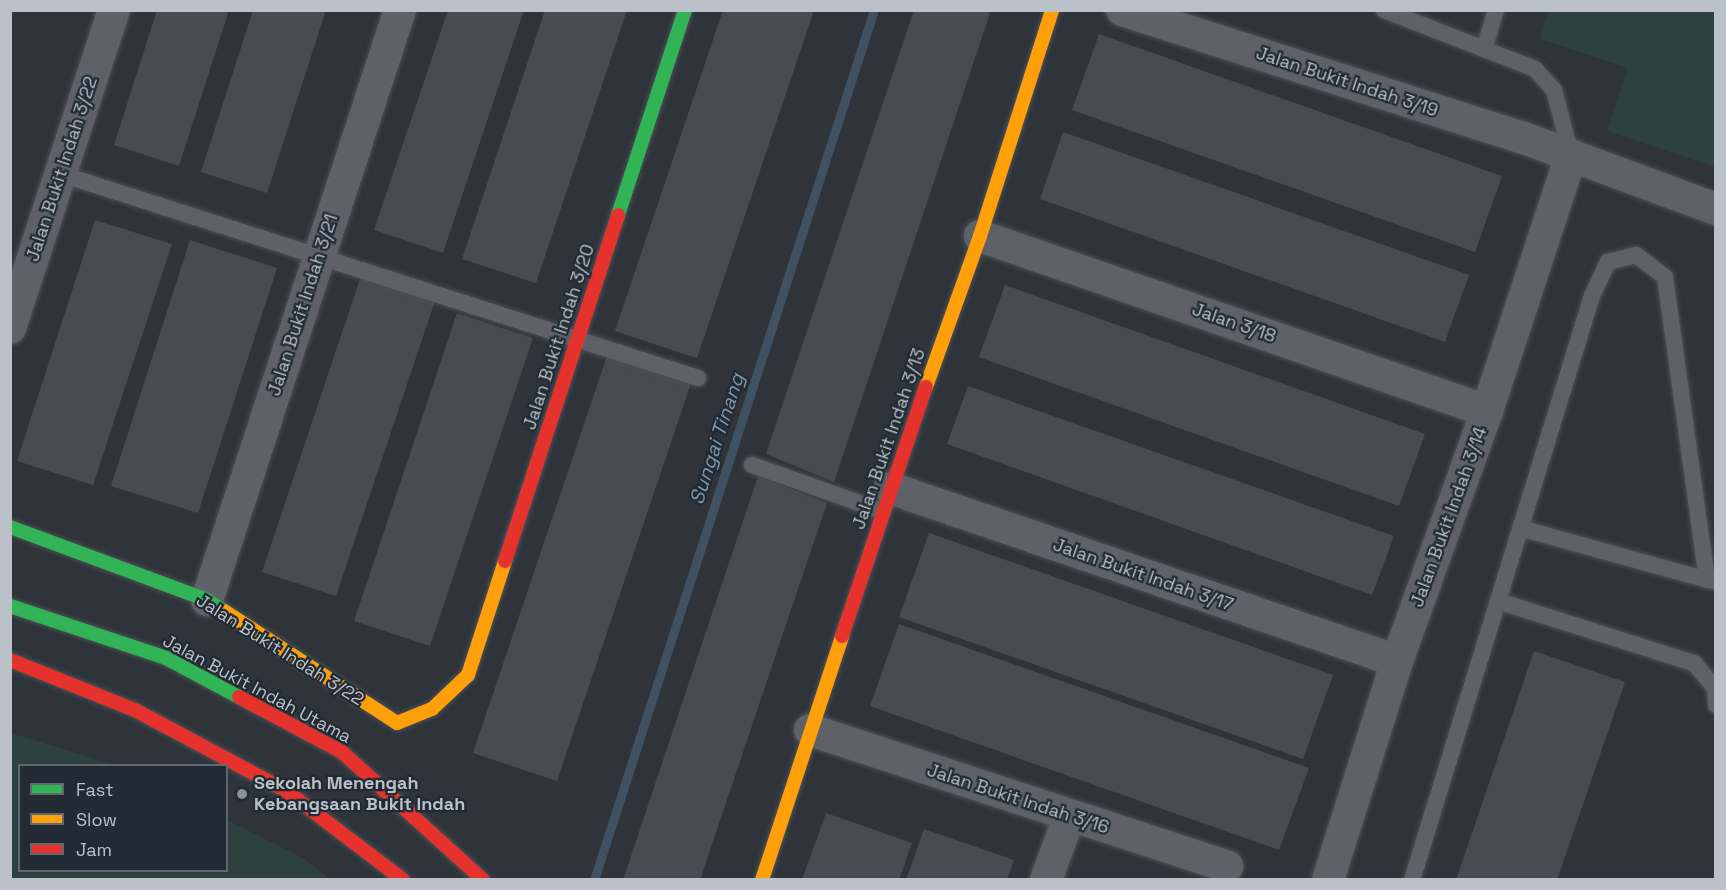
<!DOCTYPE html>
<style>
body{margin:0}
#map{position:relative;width:1726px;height:890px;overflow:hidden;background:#2e343a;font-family:"Space Grotesk",sans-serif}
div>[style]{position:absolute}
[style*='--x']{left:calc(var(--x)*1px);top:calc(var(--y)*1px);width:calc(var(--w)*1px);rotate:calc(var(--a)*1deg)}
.green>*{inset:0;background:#2e4141}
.stream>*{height:9px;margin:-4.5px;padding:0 4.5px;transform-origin:4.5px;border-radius:4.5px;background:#3f5162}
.building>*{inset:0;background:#474c52}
.roads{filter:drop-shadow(0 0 2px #4c5054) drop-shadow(0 0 2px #4c5054)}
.lane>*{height:16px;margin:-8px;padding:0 8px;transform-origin:8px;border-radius:8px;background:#5e6268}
.street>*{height:32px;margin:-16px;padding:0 16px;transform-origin:16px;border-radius:16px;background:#5e6268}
.fast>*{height:14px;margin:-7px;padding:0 7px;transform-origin:7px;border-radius:7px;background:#30b455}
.slow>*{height:14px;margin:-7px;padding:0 7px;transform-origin:7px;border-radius:7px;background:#ff9f0a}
.jam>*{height:14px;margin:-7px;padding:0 7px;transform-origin:7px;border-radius:7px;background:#e5322d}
.dots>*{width:16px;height:16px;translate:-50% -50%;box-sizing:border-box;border:3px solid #222b34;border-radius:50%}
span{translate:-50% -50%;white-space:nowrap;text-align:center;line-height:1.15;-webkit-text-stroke:4.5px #222b34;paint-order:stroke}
.street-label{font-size:18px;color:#bac1c9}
.poi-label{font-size:18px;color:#bac1c9;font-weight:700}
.left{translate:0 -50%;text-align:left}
.water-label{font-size:20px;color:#7e95a9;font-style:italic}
.frame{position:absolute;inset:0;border:12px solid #bac1c9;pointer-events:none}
.legend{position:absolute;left:18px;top:764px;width:210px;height:108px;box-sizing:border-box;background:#222b34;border:2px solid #5f6770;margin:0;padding:8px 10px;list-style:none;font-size:18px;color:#bac1c9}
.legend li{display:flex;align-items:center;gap:12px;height:30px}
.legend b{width:30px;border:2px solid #5f6770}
</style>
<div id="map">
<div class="green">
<i style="clip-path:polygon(1549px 11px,1715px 11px,1715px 167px,1607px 131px,1628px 68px,1540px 39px)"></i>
<i style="clip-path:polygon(10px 733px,116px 765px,20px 766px,20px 870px,226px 870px,227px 820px,305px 859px,329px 879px,11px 879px)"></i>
</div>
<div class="stream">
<i style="--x:594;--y:880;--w:914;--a:-72.16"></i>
</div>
<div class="building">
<i style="clip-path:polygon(157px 10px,229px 10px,179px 166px,114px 145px)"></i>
<i style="clip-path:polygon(253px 10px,326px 10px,267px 193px,201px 172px)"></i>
<i style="clip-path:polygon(448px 10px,524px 10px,443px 253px,374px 230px)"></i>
<i style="clip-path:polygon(545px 10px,627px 10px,536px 283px,462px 259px)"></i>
<i style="clip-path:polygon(723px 10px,814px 10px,697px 358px,615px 331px)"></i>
<i style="clip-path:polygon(914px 10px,991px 10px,834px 482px,766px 454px)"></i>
<i style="clip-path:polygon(1099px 34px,1502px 176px,1475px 252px,1072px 110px)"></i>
<i style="clip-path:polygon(1063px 132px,1469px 275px,1445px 342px,1040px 199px)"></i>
<i style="clip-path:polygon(95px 220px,172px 244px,93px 485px,17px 461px)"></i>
<i style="clip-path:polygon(190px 240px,277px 268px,198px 513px,111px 486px)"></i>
<i style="clip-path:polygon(361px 276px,435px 301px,336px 596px,262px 572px)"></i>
<i style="clip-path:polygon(1005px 285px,1425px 434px,1399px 506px,979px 357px)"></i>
<i style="clip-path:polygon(457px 313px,533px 338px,430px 646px,354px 621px)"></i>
<i style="clip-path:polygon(607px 356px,691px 383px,557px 781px,473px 753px)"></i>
<i style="clip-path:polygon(968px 386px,1394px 536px,1372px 595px,947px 444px)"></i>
<i style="clip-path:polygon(758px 476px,827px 503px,700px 880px,623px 880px)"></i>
<i style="clip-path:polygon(929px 533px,1333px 675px,1303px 759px,899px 617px)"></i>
<i style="clip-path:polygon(899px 624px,1309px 768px,1279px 850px,870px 706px)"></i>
<i style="clip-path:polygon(1534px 651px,1625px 682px,1557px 880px,1456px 880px)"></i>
<i style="clip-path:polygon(826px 813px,912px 843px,899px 880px,802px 880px)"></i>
<i style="clip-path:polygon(924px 829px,1014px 860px,1007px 880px,906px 880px)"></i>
</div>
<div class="roads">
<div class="lane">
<i style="--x:1384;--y:10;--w:162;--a:21.3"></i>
<i style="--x:1535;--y:69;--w:28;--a:48"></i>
<i style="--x:1554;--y:90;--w:67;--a:75.3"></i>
<i style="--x:1484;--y:49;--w:41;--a:-72.9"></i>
<i style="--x:61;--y:174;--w:669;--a:17.76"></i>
<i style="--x:752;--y:465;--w:138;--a:19.5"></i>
<i style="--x:1520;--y:528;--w:194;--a:15.5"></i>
<i style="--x:1498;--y:601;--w:206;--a:17.6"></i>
<i style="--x:1694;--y:663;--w:33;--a:50"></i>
<i style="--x:1715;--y:688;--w:17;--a:87"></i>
<i style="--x:1412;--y:880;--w:611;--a:-72.87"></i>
<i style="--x:1592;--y:296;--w:38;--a:-65"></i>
<i style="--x:1608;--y:262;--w:29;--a:-14"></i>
<i style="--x:1636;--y:255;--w:36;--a:37"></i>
<i style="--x:1665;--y:277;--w:306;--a:82.1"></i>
<i style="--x:1707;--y:580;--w:9;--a:6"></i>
</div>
<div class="street">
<i style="--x:1122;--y:10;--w:422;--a:17.7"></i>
<i style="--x:1524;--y:138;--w:205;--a:20.3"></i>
<i style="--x:980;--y:236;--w:536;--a:19.04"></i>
<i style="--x:10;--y:328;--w:335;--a:-71.9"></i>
<i style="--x:890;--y:488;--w:536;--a:18.84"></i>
<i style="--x:207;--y:600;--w:621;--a:-71.89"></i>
<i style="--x:810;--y:730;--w:439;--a:18.1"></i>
<i style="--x:1046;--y:880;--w:67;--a:-69.9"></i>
<i style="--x:1328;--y:880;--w:230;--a:-72.5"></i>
<i style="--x:1397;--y:661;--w:266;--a:-70.2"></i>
<i style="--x:1487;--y:411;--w:269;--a:-71.8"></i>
</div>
<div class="fast">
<i style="--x:618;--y:215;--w:216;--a:-71.9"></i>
<i style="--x:10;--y:527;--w:210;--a:20.3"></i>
<i style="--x:207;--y:600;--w:20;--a:33"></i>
<i style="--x:10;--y:606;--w:164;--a:18.4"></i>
<i style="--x:166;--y:658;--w:83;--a:28.1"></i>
</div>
<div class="slow">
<i style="--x:926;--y:387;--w:160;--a:-70.3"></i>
<i style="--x:980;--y:236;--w:237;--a:-72.3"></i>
<i style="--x:224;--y:611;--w:206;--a:32.9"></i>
<i style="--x:397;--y:723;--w:38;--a:-22"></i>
<i style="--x:432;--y:709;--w:50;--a:-43.4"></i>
<i style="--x:468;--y:675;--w:120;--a:-72"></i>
<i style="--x:762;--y:880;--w:257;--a:-71.8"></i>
</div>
<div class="jam">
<i style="--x:505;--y:561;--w:364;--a:-71.9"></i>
<i style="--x:842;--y:636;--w:263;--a:-71.4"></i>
<i style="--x:10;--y:660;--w:135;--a:21.8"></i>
<i style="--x:135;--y:710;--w:170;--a:28.1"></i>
<i style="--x:285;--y:790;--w:148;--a:37.3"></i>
<i style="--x:239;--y:697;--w:117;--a:28.1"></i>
<i style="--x:342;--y:752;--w:190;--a:42.2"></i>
</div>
</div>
<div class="dots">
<i style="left:242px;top:794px;background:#899097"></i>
</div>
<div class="street-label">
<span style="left:1347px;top:82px;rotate:18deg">Jalan Bukit Indah 3/19</span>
<span style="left:62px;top:169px;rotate:-72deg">Jalan Bukit Indah 3/22</span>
<span style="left:303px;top:305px;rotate:-72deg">Jalan Bukit Indah 3/21</span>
<span style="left:1234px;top:323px;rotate:19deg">Jalan 3/18</span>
<span style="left:559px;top:337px;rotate:-72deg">Jalan Bukit Indah 3/20</span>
<span style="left:889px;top:439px;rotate:-71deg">Jalan Bukit Indah 3/13</span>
<span style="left:1449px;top:517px;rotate:-70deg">Jalan Bukit Indah 3/14</span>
<span style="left:1143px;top:575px;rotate:19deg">Jalan Bukit Indah 3/17</span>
<span style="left:280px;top:650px;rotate:32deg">Jalan Bukit Indah 3/22</span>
<span style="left:257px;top:689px;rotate:28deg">Jalan Bukit Indah Utama</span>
<span style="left:1018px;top:799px;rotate:18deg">Jalan Bukit Indah 3/16</span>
</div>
<div class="poi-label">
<span class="left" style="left:254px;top:794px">Sekolah Menengah<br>Kebangsaan Bukit Indah</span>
</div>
<div class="water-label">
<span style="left:717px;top:439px;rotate:-72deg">Sungai Tinang</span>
</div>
<div class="frame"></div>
<ul class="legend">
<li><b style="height:8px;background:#30b455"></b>Fast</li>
<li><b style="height:8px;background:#ff9f0a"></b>Slow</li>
<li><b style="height:8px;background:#e5322d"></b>Jam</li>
</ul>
</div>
